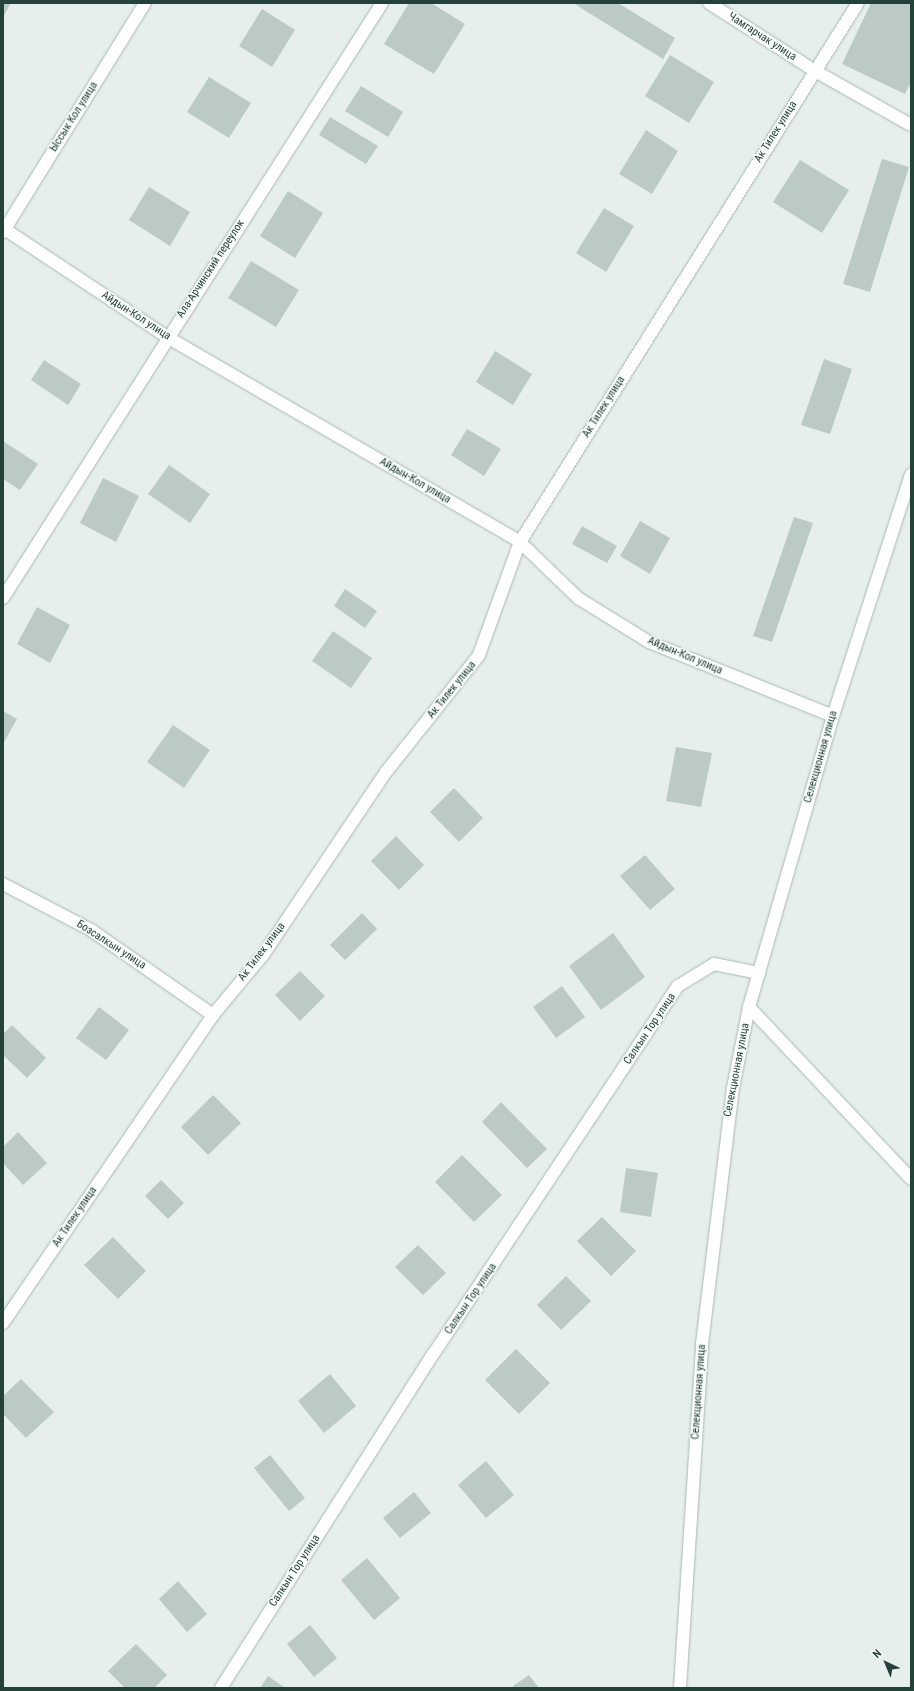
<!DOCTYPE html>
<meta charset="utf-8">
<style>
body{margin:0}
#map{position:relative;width:914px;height:1691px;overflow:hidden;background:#e6efeb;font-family:"Roboto Condensed",sans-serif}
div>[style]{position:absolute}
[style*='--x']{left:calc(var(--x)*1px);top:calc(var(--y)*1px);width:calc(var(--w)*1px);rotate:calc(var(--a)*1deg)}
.building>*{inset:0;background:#bbcac4}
.roads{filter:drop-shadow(0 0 1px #a8b8b2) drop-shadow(0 0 1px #a8b8b2)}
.street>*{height:12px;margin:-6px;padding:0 6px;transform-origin:6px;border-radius:6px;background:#fff}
.secondary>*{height:12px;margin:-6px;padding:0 6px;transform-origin:6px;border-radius:6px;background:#fff}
span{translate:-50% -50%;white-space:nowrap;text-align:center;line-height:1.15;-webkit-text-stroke:3px #f7fbf9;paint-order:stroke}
.street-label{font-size:11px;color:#24423a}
.frame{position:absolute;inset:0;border:4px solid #24423a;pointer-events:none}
.north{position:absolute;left:866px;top:1643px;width:40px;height:40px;-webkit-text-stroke:3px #f7fbf9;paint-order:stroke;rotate:316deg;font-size:11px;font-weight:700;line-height:16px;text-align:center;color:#24423a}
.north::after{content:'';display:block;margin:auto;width:14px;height:18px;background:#24423a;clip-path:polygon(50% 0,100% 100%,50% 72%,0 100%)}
</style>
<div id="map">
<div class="building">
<i style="clip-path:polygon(3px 3px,11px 3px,3px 17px)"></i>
<i style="clip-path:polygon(409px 3px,431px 3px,465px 24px,434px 74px,384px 44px)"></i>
<i style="clip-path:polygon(573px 3px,618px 3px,675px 38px,663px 59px)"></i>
<i style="clip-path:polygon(871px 3px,911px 3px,911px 82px,905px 94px,842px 64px)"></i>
<i style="clip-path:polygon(262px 9px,295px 30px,272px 67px,239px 46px)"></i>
<i style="clip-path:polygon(670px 55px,714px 82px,689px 123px,645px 96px)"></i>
<i style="clip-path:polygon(209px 77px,251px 103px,229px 138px,187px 112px)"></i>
<i style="clip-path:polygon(361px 86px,403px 112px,388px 137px,345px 111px)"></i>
<i style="clip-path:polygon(330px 117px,378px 146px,366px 164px,319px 135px)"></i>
<i style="clip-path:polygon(646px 130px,678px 151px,652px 194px,619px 174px)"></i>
<i style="clip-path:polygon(882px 159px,909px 167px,870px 292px,843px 284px)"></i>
<i style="clip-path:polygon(800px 160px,849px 190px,822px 233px,773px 202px)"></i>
<i style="clip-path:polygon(149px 187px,190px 212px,170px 246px,129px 220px)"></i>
<i style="clip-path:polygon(288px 191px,323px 213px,295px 258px,260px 236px)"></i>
<i style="clip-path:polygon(604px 208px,634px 226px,606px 272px,576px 253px)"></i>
<i style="clip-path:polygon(251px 261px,299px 290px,276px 327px,228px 298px)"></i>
<i style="clip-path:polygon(495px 351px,532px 374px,513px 405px,476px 382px)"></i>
<i style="clip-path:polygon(824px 359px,852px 369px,830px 434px,801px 425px)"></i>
<i style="clip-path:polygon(44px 360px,81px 384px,68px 405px,31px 380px)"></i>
<i style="clip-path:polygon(467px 429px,501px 449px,484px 476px,451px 455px)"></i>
<i style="clip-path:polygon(3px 441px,38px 464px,20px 490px,3px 479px)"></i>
<i style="clip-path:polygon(169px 465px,210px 494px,190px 523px,148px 494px)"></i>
<i style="clip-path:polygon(103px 478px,139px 496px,116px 542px,80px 523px)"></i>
<i style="clip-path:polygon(794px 517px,813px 523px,772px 642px,753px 636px)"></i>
<i style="clip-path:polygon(640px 521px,670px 538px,650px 574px,620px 556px)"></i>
<i style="clip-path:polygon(582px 526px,617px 546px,607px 563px,572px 544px)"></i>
<i style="clip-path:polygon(345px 589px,377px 611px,365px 628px,334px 606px)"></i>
<i style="clip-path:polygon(37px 607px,70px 625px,50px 663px,17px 644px)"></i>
<i style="clip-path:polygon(333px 631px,372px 658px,351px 688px,312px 661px)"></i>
<i style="clip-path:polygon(3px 711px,17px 719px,3px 744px)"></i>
<i style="clip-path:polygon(173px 725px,210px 750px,184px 788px,147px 762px)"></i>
<i style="clip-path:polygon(676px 747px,712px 753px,701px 807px,666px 801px)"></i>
<i style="clip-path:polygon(454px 788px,483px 818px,459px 842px,430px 812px)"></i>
<i style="clip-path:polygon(396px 836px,424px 865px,399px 890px,371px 861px)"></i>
<i style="clip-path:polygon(645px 855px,675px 889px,650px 910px,620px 876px)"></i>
<i style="clip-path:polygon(362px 913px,377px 929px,345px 960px,330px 945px)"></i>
<i style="clip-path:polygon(613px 933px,645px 977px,601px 1010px,569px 966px)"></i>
<i style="clip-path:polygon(300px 971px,325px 996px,300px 1021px,275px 995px)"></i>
<i style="clip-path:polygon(562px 986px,585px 1017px,556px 1038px,533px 1007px)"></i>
<i style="clip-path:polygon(99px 1007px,129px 1030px,106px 1060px,76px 1038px)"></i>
<i style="clip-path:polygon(12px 1025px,46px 1058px,27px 1078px,3px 1055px,3px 1034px)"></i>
<i style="clip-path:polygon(213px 1095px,241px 1123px,208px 1155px,181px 1127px)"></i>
<i style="clip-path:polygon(501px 1102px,547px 1149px,527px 1168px,482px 1122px)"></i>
<i style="clip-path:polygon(18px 1132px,47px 1163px,23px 1185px,3px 1163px,3px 1147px)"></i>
<i style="clip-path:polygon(462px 1155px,502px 1195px,474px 1222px,435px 1182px)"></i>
<i style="clip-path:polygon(626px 1168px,658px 1173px,651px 1217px,620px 1212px)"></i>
<i style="clip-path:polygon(161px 1180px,184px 1203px,168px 1219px,145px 1196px)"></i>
<i style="clip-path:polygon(602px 1217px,636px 1251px,611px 1276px,577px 1241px)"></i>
<i style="clip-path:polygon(113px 1237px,146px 1271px,118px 1299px,84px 1265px)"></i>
<i style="clip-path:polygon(418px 1245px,446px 1273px,423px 1295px,395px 1267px)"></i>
<i style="clip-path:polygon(566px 1276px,591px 1301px,561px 1330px,537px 1305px)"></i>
<i style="clip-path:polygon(516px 1349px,550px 1383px,519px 1414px,485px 1380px)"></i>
<i style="clip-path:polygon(330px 1374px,356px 1406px,324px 1433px,298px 1401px)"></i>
<i style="clip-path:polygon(21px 1379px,54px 1412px,26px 1438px,3px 1414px,3px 1396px)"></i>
<i style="clip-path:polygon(270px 1455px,305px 1498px,289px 1511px,254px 1468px)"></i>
<i style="clip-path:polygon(486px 1461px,514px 1495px,486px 1518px,458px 1485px)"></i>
<i style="clip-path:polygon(414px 1492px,431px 1513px,400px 1538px,383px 1518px)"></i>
<i style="clip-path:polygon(367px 1558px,400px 1598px,374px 1620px,341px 1580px)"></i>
<i style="clip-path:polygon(178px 1581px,207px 1614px,187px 1632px,159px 1599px)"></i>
<i style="clip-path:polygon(310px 1625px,337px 1658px,314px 1677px,287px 1644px)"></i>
<i style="clip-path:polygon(136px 1644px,167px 1675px,154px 1688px,125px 1688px,108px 1671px)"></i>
<i style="clip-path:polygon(529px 1675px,539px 1688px,514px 1688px,513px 1686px)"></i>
<i style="clip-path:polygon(268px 1676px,285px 1688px,260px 1688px)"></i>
</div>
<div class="roads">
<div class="street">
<i style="--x:709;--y:3;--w:126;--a:32.7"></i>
<i style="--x:815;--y:71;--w:110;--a:29.4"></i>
<i style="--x:3;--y:228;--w:197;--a:33.6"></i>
<i style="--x:167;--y:337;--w:408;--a:30.1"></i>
<i style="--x:520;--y:542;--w:81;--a:44"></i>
<i style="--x:578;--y:598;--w:84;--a:31.8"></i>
<i style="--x:649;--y:642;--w:198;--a:21.9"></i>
<i style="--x:3;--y:232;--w:269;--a:-58.2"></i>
<i style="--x:3;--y:598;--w:705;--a:-57.5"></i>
<i style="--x:3;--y:884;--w:99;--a:27.6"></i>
<i style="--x:91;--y:930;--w:149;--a:34.9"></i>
<i style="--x:749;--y:1007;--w:236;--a:46.7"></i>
<i style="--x:3;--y:1323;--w:373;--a:-55.7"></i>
<i style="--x:213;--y:1015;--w:78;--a:-50.2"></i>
<i style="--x:263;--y:955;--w:220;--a:-56.1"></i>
<i style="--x:386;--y:772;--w:149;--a:-51.5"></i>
<i style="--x:479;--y:655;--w:120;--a:-70.1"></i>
<i style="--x:520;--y:542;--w:636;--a:-57.91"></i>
<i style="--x:221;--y:1688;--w:397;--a:-57.6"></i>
<i style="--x:434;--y:1353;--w:441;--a:-56.4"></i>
<i style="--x:678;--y:986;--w:42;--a:-31.4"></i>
<i style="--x:714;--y:964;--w:46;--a:11.3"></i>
</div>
<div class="secondary">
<i style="--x:680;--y:1688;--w:345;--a:-86.3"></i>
<i style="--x:702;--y:1344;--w:258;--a:-83.1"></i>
<i style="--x:733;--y:1088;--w:83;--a:-78.8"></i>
<i style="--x:749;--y:1007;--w:303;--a:-73.9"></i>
<i style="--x:833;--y:716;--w:254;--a:-72.1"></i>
</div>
</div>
<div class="street-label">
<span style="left:762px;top:37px;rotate:33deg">Чамгарчак улица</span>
<span style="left:74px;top:117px;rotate:-58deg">Ыссык Кол улица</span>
<span style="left:776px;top:132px;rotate:-58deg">Ак Тилек улица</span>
<span style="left:211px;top:269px;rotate:-57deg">Ала-Арчинский переулок</span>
<span style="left:136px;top:316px;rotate:33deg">Айдын-Кол улица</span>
<span style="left:604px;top:407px;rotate:-58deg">Ак Тилек улица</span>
<span style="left:415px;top:481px;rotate:30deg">Айдын-Кол улица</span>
<span style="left:685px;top:656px;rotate:23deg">Айдын-Кол улица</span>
<span style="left:452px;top:690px;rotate:-51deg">Ак Тилек улица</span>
<span style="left:821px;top:757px;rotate:-74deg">Селекционная улица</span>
<span style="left:111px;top:945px;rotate:33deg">Бозсалкын улица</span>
<span style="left:262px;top:952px;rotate:-53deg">Ак Тилек улица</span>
<span style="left:650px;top:1029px;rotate:-56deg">Салкын Тор улица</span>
<span style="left:737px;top:1070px;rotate:-79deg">Селекционная улица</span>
<span style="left:75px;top:1217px;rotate:-56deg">Ак Тилек улица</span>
<span style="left:471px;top:1299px;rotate:-56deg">Салкын Тор улица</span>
<span style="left:699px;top:1392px;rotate:-86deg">Селекционная улица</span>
<span style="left:295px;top:1571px;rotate:-57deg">Салкын Тор улица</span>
</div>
<div class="frame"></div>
<div class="north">N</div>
</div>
